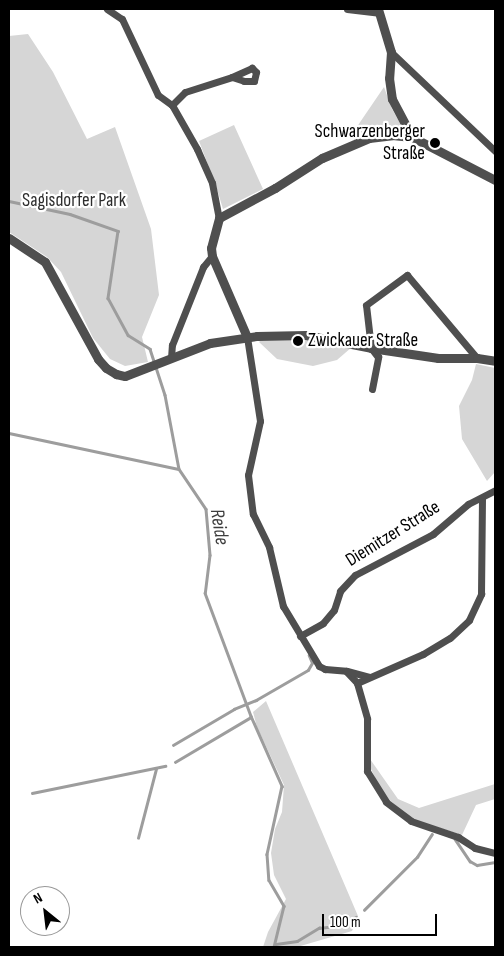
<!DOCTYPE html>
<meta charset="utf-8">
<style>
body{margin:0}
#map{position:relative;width:504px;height:956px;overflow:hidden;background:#fff;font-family:"Sofia Sans Condensed",sans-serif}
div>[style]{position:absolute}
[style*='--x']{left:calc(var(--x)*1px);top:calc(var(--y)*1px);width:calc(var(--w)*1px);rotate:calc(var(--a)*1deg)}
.green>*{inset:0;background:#d6d6d6}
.stream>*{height:2.5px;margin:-1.25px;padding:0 1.25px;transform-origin:1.25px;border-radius:1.25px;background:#9d9d9d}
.minor>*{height:7px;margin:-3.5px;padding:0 3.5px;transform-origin:3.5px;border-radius:3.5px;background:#4f4f4f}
.tertiary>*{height:9px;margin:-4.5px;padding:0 4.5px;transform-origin:4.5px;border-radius:4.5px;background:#4f4f4f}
.dots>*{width:14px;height:14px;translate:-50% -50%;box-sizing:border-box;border:2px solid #fff;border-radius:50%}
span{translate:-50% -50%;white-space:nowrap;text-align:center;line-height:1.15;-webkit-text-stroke:4.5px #fff;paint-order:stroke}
.poi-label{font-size:19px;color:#000}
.right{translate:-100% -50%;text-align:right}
.left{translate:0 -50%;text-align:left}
.park-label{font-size:19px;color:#2d2d2d}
.street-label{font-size:19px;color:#000}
.water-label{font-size:20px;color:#3e3e3e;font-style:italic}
.frame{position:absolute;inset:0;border:10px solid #000;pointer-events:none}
.north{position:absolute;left:20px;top:886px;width:50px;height:50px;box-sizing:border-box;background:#fff;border:1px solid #999;border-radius:50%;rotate:331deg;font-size:14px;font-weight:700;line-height:20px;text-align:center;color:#000}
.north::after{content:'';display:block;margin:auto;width:18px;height:22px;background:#000;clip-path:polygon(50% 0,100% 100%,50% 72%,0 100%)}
.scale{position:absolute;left:322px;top:914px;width:115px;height:22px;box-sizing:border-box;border:2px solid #000;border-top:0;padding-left:6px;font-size:15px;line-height:18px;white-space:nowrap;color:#000;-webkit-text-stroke:4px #fff;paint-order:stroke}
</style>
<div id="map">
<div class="green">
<i style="clip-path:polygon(28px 34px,53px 72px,87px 139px,115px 127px,151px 229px,159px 295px,142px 337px,148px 362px,125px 366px,110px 359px,93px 338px,61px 272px,47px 257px,9px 232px,9px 36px)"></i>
<i style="clip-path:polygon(384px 87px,392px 109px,401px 125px,399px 129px,395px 132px,354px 140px,352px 134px)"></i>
<i style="clip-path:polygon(234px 125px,263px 189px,223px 209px,216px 186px,199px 141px)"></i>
<i style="clip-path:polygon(265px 336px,307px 340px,352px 347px,337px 360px,313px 366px,277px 359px,259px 342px)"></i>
<i style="clip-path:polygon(476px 364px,495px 368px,495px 472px,487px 481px,462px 439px,459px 406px,472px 380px)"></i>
<i style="clip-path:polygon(266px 701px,358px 916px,352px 931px,297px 947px,263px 947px,268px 932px,286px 899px,274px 875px,271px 853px,275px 829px,282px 812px,284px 785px,257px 727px,253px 712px)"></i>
<i style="clip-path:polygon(370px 759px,398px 799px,419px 808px,495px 784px,495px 799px,476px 805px,462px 835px,412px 819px,387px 798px,381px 790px,370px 767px)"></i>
</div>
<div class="stream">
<i style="--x:9;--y:201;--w:62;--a:12"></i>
<i style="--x:70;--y:214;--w:51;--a:19.5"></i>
<i style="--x:118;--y:231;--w:68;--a:98.5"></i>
<i style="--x:108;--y:298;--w:42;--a:61.6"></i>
<i style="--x:128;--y:335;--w:26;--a:32"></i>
<i style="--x:150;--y:349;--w:48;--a:71.9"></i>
<i style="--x:165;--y:395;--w:75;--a:79.3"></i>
<i style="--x:179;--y:469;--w:48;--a:56"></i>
<i style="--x:206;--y:509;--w:46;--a:85"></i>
<i style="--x:210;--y:555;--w:38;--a:97"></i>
<i style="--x:205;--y:593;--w:131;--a:69.5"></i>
<i style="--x:251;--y:716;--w:77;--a:66.1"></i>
<i style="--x:282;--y:786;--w:70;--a:102.4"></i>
<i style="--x:267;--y:854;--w:26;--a:86"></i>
<i style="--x:269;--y:880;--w:30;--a:60"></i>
<i style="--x:284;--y:906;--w:42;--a:103.7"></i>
<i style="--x:9;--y:433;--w:173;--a:12"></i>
<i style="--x:173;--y:745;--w:71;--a:-30.5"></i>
<i style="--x:234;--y:709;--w:24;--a:-22"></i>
<i style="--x:256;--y:700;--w:60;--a:-30"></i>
<i style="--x:308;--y:670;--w:8;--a:-60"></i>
<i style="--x:312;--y:663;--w:8;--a:-113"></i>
<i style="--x:175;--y:762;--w:88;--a:-30.6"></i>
<i style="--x:32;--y:793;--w:136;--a:-11.5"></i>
<i style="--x:138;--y:838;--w:71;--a:-75.4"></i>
<i style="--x:455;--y:839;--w:27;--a:56"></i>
<i style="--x:470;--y:861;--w:8;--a:30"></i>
<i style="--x:477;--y:865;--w:18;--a:-9"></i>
<i style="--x:364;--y:910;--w:75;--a:-45"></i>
<i style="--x:417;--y:857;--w:27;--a:-57"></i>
<i style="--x:276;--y:944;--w:21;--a:-8"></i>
<i style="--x:297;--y:941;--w:26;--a:-31"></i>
<i style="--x:319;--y:928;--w:23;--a:-7"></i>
<i style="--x:342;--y:925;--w:16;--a:-30"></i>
</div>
<div class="minor">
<i style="--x:107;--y:9;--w:18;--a:34"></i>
<i style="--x:122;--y:19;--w:84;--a:64.7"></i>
<i style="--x:158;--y:95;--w:17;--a:36"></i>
<i style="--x:172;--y:105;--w:51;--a:60.4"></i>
<i style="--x:197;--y:149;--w:37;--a:66"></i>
<i style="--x:212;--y:183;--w:36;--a:79"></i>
<i style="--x:347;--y:9;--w:32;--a:7"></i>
<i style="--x:391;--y:52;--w:144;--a:43.6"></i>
<i style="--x:172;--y:105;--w:18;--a:-45"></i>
<i style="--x:185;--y:92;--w:49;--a:-17.7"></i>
<i style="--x:232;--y:77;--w:13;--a:18"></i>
<i style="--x:244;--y:81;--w:10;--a:0"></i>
<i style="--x:254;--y:81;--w:9;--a:-77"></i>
<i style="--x:256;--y:72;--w:6;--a:-135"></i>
<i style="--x:252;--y:68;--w:22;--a:156"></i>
<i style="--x:247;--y:337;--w:85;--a:81.2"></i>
<i style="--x:260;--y:421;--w:55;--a:102.5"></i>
<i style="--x:248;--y:475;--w:39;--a:83"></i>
<i style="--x:253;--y:514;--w:37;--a:64"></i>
<i style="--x:269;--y:547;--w:61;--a:76.7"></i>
<i style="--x:283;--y:606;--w:70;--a:59"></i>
<i style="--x:319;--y:666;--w:7;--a:27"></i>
<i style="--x:325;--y:669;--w:21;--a:5"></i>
<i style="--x:346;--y:671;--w:16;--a:47"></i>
<i style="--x:357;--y:683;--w:37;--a:74"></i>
<i style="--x:367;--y:719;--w:52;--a:90"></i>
<i style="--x:367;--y:771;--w:36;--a:58"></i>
<i style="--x:386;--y:802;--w:31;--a:37"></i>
<i style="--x:411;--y:821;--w:50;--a:18.8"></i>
<i style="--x:458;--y:837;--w:20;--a:33"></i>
<i style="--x:475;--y:848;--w:21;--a:14"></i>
<i style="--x:171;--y:358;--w:13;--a:-86"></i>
<i style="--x:172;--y:345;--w:84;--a:-68.3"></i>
<i style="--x:203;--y:267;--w:14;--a:-51"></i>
<i style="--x:372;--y:389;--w:33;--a:-79"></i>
<i style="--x:378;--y:357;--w:11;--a:-128"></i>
<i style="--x:371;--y:348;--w:43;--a:-96.6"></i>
<i style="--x:366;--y:305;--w:51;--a:-36.2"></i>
<i style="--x:407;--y:275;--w:109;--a:49.9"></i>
<i style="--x:300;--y:636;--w:26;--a:-29"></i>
<i style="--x:323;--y:623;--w:17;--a:-50"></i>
<i style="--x:334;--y:610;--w:20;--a:-72"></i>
<i style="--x:340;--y:591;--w:22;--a:-47"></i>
<i style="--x:355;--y:575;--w:88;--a:-27.7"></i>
<i style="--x:433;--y:534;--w:46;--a:-40.6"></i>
<i style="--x:468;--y:504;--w:30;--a:-27"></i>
<i style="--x:347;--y:671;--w:23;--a:15"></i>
<i style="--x:357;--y:683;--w:72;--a:-23.7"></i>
<i style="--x:423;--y:654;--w:31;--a:-31"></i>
<i style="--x:450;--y:638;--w:26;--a:-43"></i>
<i style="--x:469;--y:620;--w:29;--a:-65"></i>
<i style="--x:481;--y:594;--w:96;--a:-89.4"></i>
</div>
<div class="tertiary">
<i style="--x:378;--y:9;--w:45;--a:73.2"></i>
<i style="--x:391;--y:52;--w:26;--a:94"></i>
<i style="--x:389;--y:78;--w:21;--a:82"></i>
<i style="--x:392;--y:99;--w:43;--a:62.2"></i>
<i style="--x:9;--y:238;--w:43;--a:33.7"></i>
<i style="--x:45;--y:262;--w:111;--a:61.3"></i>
<i style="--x:98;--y:359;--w:12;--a:48"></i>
<i style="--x:106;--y:368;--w:12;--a:31"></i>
<i style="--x:116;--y:374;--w:9;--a:13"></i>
<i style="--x:125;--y:376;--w:91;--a:-21.2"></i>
<i style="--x:210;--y:343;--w:48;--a:-8.5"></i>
<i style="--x:257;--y:336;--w:49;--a:-1.2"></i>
<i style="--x:306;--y:335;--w:66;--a:11.3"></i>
<i style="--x:371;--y:348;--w:68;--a:8.5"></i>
<i style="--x:438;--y:358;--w:39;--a:0"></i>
<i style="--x:477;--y:358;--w:18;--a:9"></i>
<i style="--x:247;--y:337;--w:88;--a:-113.4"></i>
<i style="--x:212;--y:256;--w:8;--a:-97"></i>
<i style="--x:211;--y:248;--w:31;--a:-75"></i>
<i style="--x:219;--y:218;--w:64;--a:-28.2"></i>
<i style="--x:275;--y:188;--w:56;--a:-32.6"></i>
<i style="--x:322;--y:158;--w:51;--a:-23.1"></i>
<i style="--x:369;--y:138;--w:23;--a:-7"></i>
<i style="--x:392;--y:135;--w:20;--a:6"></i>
<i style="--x:412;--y:137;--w:93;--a:27.4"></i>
</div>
<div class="dots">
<i style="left:435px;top:143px;background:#000"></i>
<i style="left:298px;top:341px;background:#000"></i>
</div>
<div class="poi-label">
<span class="right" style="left:425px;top:143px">Schwarzenberger<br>Straße</span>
<span class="left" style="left:308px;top:341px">Zwickauer Straße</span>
</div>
<div class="park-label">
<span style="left:74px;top:201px">Sagisdorfer Park</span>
</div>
<div class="street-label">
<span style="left:393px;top:534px;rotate:-32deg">Diemitzer Straße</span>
</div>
<div class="water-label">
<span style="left:219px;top:527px;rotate:81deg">Reide</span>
</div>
<div class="frame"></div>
<div class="north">N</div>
<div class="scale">100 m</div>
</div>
